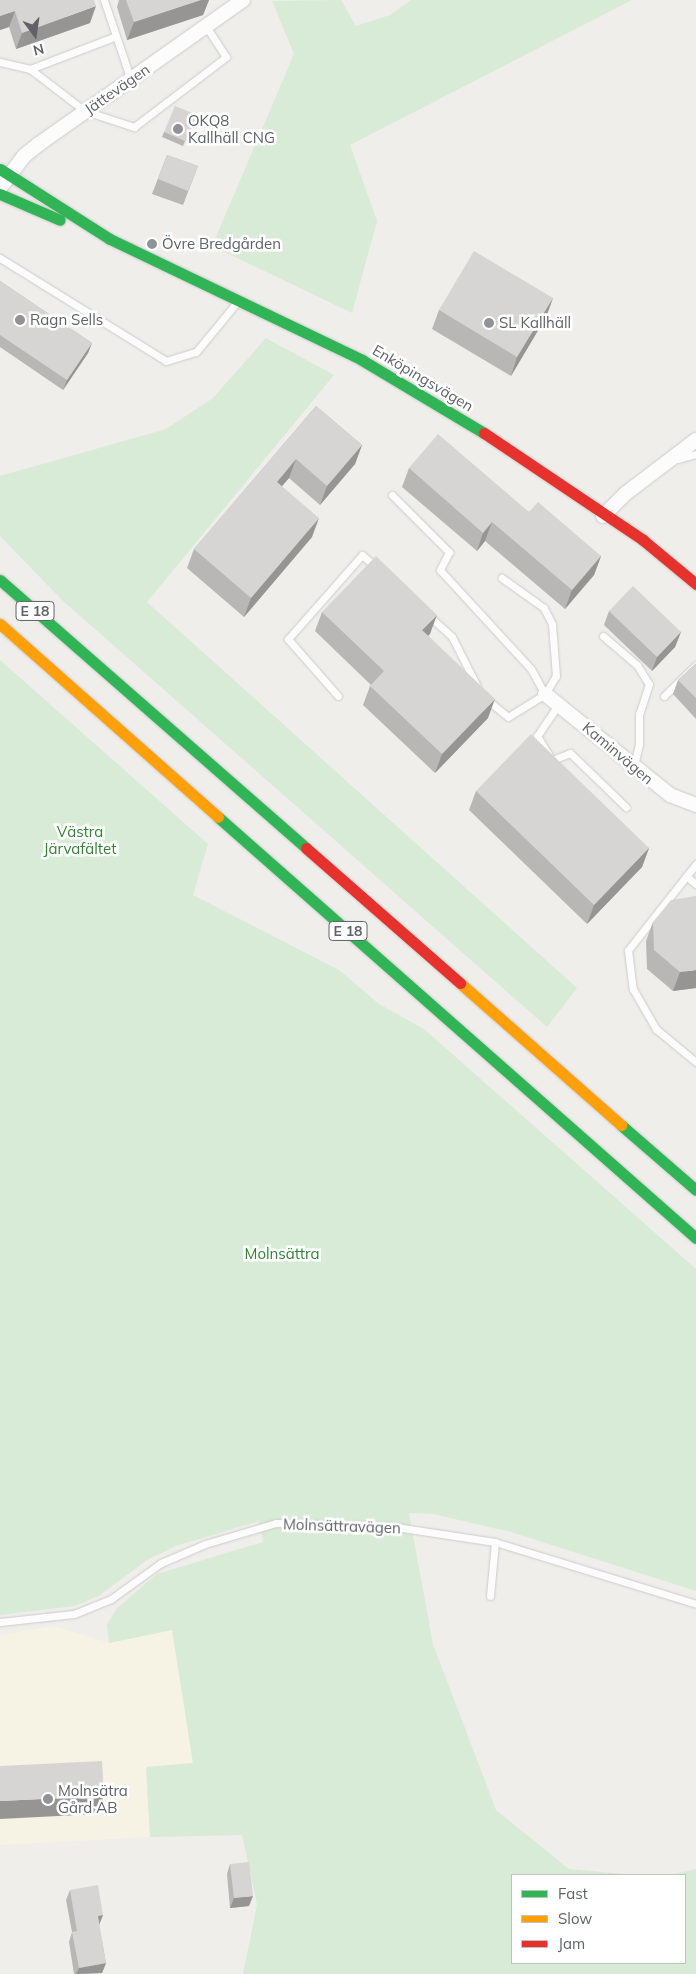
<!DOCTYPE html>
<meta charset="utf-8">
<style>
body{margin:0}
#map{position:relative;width:696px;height:1974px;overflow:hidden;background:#efeeea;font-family:Mulish,sans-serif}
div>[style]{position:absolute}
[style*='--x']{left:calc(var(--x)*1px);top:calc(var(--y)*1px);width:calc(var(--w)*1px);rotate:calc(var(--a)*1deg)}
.commercial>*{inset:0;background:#f7f3e4}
.green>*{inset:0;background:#d8ebd6}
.roads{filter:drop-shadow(0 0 1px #cbcccc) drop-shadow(0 0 1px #cbcccc)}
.lane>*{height:7px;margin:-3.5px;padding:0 3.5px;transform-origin:3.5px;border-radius:3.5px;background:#fdfcfc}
.street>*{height:14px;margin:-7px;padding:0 7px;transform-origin:7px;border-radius:7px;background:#fdfcfc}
.fast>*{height:11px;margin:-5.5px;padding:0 5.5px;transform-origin:5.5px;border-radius:5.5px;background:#30b455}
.slow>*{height:11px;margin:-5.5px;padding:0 5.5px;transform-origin:5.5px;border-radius:5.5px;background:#ff9f0a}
.jam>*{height:11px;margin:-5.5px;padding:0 5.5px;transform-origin:5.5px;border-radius:5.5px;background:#e5322d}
.wall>*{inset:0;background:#b8b7b5}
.shaded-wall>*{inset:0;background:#969594}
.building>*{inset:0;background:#d6d5d3}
.dots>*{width:14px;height:14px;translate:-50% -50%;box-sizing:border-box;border:2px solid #fff;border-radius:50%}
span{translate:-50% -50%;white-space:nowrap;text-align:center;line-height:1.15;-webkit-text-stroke:5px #fff;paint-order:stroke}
.shield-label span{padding:1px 4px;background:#fff;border:1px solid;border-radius:4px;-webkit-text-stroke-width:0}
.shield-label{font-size:14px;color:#5f6368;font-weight:700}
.street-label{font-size:15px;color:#5f6368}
.poi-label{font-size:15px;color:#5f6368}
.left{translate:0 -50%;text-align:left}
.park-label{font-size:15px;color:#348238}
.legend{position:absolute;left:511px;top:1874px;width:175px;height:90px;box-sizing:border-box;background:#fff;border:1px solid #bfc1c3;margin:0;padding:6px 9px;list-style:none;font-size:15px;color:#5f6368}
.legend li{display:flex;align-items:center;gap:10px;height:25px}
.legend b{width:25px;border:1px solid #bfc1c3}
.north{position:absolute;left:10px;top:10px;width:50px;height:50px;-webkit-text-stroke:4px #fff;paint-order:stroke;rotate:166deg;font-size:14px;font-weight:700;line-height:20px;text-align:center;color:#5f6368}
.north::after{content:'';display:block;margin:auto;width:18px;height:22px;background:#5f6368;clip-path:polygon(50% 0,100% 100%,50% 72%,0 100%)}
</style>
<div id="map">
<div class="commercial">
<i style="clip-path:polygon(54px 1626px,109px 1643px,172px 1630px,193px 1763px,146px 1767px,150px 1837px,0 1845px,0 1635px)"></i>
</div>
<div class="green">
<i style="clip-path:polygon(341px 0,356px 26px,390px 15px,411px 0,632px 0,350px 145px,377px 221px,352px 313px,212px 246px,294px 54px,272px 1px)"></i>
<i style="clip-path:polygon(266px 338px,334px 375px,147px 602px,577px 988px,547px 1027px,62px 600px,0 536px,0 476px,166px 429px,213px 398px)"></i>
<i style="clip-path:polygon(0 660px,208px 844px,193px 895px,339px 970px,379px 1004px,424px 1029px,696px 1269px,696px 1591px,511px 1532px,433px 1514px,409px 1513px,433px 1644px,496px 1810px,569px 1869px,635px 1875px,512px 1875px,512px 1963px,685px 1963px,685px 1875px,670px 1875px,696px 1869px,696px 1974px,243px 1974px,257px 1905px,242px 1835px,150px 1837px,146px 1767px,193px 1763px,172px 1630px,109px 1643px,107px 1625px,116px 1609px,157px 1574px,263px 1542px,259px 1521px,176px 1546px,147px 1560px,100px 1595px,75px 1606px,0 1615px)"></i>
</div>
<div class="roads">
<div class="lane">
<i style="--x:104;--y:0;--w:84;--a:71.4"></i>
<i style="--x:0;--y:62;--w:31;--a:13"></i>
<i style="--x:30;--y:69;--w:69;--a:37.4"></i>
<i style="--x:85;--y:111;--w:52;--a:18.1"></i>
<i style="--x:134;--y:127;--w:116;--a:-37.3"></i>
<i style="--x:226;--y:57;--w:37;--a:-123"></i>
<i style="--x:30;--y:69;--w:90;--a:-20.9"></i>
<i style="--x:0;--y:258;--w:195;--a:31.8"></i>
<i style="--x:166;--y:361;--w:31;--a:-17"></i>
<i style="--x:196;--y:352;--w:66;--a:-50.5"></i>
<i style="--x:678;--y:459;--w:19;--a:-16"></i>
<i style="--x:392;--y:495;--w:81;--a:45"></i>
<i style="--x:449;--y:552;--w:20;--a:117"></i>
<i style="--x:440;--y:570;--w:134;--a:47.4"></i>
<i style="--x:531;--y:669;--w:29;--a:61"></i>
<i style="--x:429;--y:616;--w:31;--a:42"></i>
<i style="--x:452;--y:637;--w:55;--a:63"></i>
<i style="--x:603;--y:636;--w:45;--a:40.5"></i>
<i style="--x:637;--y:665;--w:22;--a:58"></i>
<i style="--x:649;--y:684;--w:32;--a:108"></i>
<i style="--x:639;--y:714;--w:30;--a:90"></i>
<i style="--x:639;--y:744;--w:23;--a:103"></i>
<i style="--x:338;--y:696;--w:76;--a:-131.3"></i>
<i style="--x:288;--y:639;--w:112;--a:-48.6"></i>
<i style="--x:362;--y:555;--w:20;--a:41"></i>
<i style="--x:664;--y:696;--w:45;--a:-44.1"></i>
<i style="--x:486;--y:699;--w:28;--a:39"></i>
<i style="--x:508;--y:717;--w:44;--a:-31.9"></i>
<i style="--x:545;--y:694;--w:21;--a:-59"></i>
<i style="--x:556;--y:676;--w:52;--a:-94.4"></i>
<i style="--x:552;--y:624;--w:18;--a:-117"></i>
<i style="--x:544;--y:608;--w:52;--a:-144.5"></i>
<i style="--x:558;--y:705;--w:37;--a:124"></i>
<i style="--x:537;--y:736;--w:28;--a:58"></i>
<i style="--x:552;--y:760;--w:19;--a:-21"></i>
<i style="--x:570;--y:753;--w:78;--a:44"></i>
<i style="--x:696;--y:864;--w:110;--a:128.3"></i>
<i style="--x:628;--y:950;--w:39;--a:83"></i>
<i style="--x:633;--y:989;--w:46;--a:60.1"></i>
<i style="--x:656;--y:1029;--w:52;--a:39.5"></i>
<i style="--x:686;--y:876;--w:13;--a:39"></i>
<i style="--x:490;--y:1596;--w:54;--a:-84.7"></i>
<i style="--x:0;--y:1622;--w:74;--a:-6.2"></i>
<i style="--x:74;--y:1614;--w:40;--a:-22"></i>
<i style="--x:111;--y:1599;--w:62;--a:-35.8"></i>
<i style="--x:161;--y:1563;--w:48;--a:-23.4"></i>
<i style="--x:205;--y:1544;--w:74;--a:-16.5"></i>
<i style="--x:276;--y:1523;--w:113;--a:1.5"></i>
<i style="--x:389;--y:1526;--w:107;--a:8.6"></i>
<i style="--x:495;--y:1542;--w:210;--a:17.1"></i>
</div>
<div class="street">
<i style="--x:0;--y:188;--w:40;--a:-53"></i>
<i style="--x:24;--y:156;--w:19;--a:-39"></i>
<i style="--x:39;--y:144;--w:250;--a:-35.2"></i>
<i style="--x:603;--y:516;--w:31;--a:-45"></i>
<i style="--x:625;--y:494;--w:89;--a:-37.3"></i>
<i style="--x:545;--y:694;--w:161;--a:38.9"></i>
<i style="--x:670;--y:795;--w:28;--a:21"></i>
</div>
<div class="fast">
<i style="--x:0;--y:169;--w:130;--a:32.5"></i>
<i style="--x:110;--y:239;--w:280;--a:25.6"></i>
<i style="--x:362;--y:360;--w:142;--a:30.9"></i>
<i style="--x:0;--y:194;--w:65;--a:23.4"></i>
<i style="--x:0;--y:580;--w:407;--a:41.2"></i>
<i style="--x:218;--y:817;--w:637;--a:41.37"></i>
<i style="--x:621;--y:1125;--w:99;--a:40.9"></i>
</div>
<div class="slow">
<i style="--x:0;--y:624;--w:291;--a:41.5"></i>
<i style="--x:460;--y:983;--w:215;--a:41.4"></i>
</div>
<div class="jam">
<i style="--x:484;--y:433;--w:192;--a:33.9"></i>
<i style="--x:643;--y:540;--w:69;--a:39.7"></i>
<i style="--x:306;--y:848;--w:205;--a:41.2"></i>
</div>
</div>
<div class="wall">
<i style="clip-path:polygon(0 0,90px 23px,16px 49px,9px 27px,0 30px)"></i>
<i style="clip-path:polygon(119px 0,209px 0,203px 15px,127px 40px,117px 7px)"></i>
<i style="clip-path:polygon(197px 115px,183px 146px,162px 137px,164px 132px)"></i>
<i style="clip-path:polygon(167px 155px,198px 166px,183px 205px,152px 194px)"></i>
<i style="clip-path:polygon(0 281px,92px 343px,88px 353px,63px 390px,0 347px)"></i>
<i style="clip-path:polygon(553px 298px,546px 317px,511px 376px,432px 329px,439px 310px)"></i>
<i style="clip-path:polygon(316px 406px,362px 445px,355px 464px,320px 505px,289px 478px,282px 486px,312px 537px,244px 617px,187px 568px,194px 549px)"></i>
<i style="clip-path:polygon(409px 468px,529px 512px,601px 556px,594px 575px,565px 609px,485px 541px,477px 551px,402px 487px)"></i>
<i style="clip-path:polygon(609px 611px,681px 632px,675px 647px,652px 671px,604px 625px)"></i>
<i style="clip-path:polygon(322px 612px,430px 634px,428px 635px,488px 718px,435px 773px,363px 705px,370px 686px,371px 685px,315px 631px)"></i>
<i style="clip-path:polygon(696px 663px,696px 719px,673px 694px,678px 680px)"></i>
<i style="clip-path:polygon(476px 791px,649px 848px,642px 867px,587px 924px,469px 810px)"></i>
<i style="clip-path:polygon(653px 922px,696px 988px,673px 991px,647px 969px,646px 941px)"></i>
<i style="clip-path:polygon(230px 1864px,249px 1906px,230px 1908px,227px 1874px)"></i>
<i style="clip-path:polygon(70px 1890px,103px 1915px,99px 1925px,106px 1963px,102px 1973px,74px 1974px,69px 1942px,72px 1932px,66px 1900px)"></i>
</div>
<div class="shaded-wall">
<i style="clip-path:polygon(201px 0,209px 0,203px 15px,127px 40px,134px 22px)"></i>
<i style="clip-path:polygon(96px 6px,90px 23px,16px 49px,22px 33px)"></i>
<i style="clip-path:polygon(15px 11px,9px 27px,0 30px,0 16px)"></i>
<i style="clip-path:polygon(553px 298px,546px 317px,511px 376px,517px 357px)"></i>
<i style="clip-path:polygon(92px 343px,88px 353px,63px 390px,67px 380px)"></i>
<i style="clip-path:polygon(362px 445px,355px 464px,320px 505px,327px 486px)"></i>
<i style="clip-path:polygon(296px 459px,289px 478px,270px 500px,277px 482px)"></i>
<i style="clip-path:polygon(319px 518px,312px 537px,244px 617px,251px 598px)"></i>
<i style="clip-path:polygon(492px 522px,485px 541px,477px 551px,483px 533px)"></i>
<i style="clip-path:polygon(601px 556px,594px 575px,565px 609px,572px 590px)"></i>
<i style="clip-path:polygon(437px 615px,430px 634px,415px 648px,422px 630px)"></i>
<i style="clip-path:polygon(681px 632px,675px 647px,652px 671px,657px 657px)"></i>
<i style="clip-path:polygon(495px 699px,488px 718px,435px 773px,442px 754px)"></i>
<i style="clip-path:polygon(649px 848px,642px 867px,587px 924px,594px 905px)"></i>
<i style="clip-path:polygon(696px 970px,696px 988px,673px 991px,680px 972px)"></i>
<i style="clip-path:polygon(104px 1796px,97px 1814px,0 1819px,0 1801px)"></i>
<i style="clip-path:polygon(253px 1896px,249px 1906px,230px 1908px,234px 1898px)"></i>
<i style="clip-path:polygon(103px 1915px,99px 1925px,98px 1916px)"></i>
<i style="clip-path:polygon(106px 1963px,102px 1973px,76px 1974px,79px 1968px)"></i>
</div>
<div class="building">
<i style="clip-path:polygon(0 0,94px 0,96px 6px,22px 33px,15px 11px,0 16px)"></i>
<i style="clip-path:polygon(126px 0,201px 0,134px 22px)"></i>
<i style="clip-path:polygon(175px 106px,197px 115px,185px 141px,164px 132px)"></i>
<i style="clip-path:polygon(167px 155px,198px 166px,188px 191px,158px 179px)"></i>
<i style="clip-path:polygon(474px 251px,553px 298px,517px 357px,439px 310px)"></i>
<i style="clip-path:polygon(0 281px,92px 343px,67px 380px,0 335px)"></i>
<i style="clip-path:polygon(316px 406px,362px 445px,327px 486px,296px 459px,277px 482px,319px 518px,251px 598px,194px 549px)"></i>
<i style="clip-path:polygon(438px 434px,529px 512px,538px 502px,601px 556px,572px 590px,492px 522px,483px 533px,409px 468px)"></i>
<i style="clip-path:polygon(376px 556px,437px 615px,422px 630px,495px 699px,442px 754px,370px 686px,384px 671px,322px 612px)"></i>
<i style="clip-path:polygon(633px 586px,681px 632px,657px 657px,609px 611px)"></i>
<i style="clip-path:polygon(696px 663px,696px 698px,678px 680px)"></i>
<i style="clip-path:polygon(531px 734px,649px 848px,594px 905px,476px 791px)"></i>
<i style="clip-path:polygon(696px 896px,696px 970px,680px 972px,654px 950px,653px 922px,671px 900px)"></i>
<i style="clip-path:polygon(102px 1761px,104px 1796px,0 1801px,0 1766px)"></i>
<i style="clip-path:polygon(249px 1862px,253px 1896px,234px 1898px,230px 1864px)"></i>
<i style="clip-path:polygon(98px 1885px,103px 1915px,98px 1916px,106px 1963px,79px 1968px,72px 1932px,77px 1931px,70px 1890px)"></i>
</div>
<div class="dots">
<i style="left:178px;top:129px;background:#919496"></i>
<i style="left:152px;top:244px;background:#919496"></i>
<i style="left:20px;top:320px;background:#919496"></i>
<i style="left:489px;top:323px;background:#919496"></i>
<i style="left:48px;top:1799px;background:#919496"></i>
</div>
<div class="shield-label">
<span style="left:35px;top:611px">E 18</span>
<span style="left:348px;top:931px">E 18</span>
</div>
<div class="street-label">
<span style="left:117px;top:89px;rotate:-35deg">Jättevägen</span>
<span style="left:423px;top:378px;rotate:31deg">Enköpingsvägen</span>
<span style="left:618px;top:753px;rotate:40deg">Kaminvägen</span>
<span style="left:342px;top:1526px;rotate:2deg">Molnsättravägen</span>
</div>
<div class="poi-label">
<span class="left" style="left:188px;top:129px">OKQ8<br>Kallhäll CNG</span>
<span class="left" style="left:162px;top:244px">Övre Bredgården</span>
<span class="left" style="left:30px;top:320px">Ragn Sells</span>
<span class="left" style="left:499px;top:323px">SL Kallhäll</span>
<span class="left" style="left:58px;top:1799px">Molnsätra<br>Gård AB</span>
</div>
<div class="park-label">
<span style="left:80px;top:840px">Västra<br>Järvafältet</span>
<span style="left:282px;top:1254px">Molnsättra</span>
</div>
<ul class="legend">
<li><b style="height:6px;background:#30b455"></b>Fast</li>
<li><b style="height:6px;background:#ff9f0a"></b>Slow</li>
<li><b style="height:6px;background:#e5322d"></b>Jam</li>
</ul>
<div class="north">N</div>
</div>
